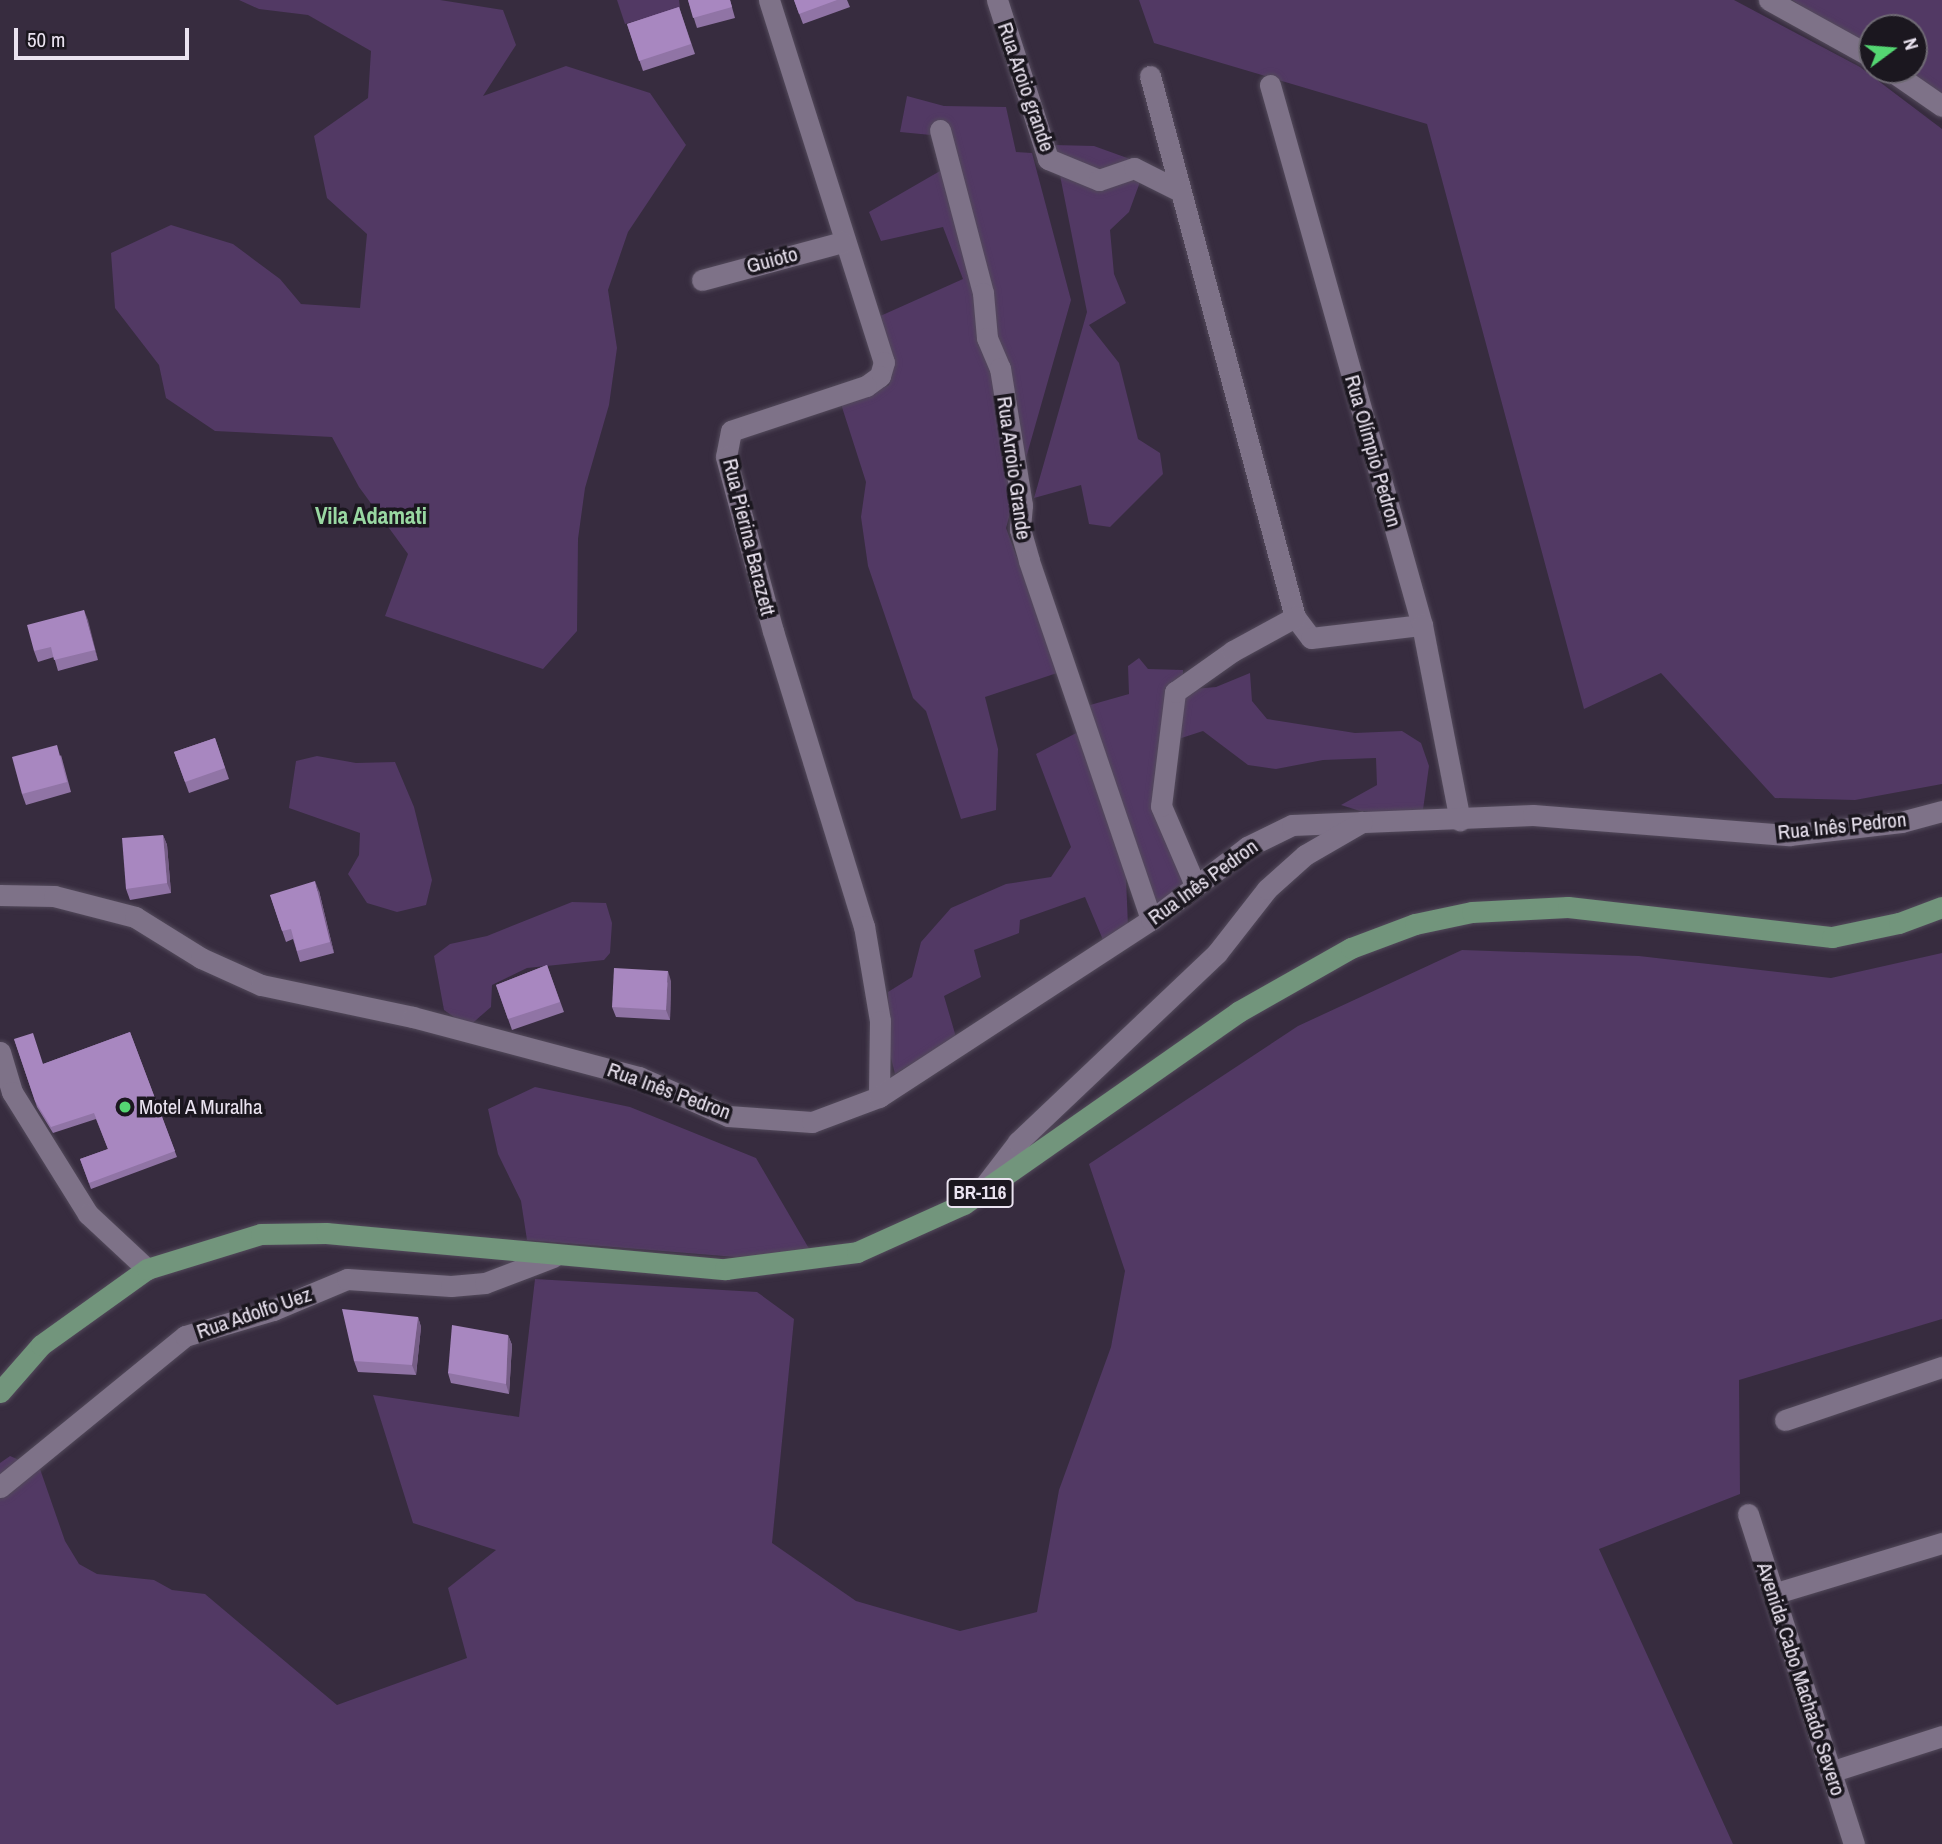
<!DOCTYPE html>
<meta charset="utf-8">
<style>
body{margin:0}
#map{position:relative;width:1942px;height:1844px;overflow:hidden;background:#372c3f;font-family:"Archivo Narrow",sans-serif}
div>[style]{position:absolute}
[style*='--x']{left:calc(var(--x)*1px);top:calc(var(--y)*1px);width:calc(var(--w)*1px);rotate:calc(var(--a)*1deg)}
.green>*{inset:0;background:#523964}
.roads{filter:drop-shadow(0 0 2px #534a5b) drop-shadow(0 0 2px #534a5b)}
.minor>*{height:21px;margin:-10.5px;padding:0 10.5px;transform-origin:10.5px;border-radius:10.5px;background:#7e7288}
.major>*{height:21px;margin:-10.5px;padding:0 10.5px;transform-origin:10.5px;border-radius:10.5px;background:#72957c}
.wall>*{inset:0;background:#9074a5}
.shaded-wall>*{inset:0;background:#765e86}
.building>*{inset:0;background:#a887c0}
.dots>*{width:19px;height:19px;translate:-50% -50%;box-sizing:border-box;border:4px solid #1b171f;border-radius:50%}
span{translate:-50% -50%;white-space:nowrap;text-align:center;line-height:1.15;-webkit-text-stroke:7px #1b171f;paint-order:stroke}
.shield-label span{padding:2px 5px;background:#1b171f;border:2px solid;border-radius:5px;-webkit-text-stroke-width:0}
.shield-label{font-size:19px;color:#eae3f0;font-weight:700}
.street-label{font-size:21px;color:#eae3f0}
.poi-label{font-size:21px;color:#eae3f0}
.left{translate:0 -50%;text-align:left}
.neighbourhood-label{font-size:23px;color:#99d8a2;font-weight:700}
.north{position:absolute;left:1858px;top:14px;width:70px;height:70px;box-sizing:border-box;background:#1b171f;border:2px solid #6e6973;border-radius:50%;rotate:74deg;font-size:19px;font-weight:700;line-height:28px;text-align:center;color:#eae3f0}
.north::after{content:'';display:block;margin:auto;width:24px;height:32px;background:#54d672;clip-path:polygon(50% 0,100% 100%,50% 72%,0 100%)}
.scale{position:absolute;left:14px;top:28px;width:175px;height:32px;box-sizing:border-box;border:4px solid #eae3f0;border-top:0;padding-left:9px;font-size:21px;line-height:24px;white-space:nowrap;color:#eae3f0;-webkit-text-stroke:5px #1b171f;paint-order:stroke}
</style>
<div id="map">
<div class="green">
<i style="clip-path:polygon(239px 0,440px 0,503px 10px,516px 45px,483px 96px,566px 66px,650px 93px,686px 145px,628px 232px,608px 290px,617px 348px,609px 405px,585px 488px,578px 539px,577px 631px,543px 669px,385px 616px,408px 554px,359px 487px,332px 437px,215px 431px,166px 398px,159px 365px,115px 308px,111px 253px,171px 225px,233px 244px,280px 279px,301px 304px,360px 308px,367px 234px,327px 198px,314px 136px,368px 98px,371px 51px,308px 15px,259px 9px)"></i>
<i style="clip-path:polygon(617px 0,679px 0,680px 8px,625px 24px)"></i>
<i style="clip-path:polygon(1139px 0,1734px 0,1860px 67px,1942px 129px,1942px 784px,1855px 800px,1775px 798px,1661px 673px,1584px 709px,1427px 124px,1154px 43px)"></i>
<i style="clip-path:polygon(1792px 0,1942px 0,1942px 95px,1903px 70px,1914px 70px,1914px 28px,1872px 28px,1872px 51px)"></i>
<i style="clip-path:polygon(907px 96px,944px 106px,1006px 107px,1016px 152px,1032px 153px,1071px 300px,1006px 528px,1060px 672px,985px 697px,998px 749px,996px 810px,961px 819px,926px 711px,913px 698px,868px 566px,861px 517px,866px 482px,841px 404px,889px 385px,893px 365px,878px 317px,963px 279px,943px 227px,881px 241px,869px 212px,940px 171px,931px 135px,900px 132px)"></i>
<i style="clip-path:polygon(1054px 145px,1094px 146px,1130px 159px,1140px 182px,1129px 212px,1110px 230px,1114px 274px,1126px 303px,1089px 325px,1119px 363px,1138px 439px,1160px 453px,1163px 474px,1110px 527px,1089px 524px,1081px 485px,1034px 498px,1087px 312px)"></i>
<i style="clip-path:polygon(1139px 658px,1148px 669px,1183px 670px,1183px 690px,1216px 687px,1250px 673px,1252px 701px,1267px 719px,1355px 733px,1402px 731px,1421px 743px,1429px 766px,1422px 817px,1360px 811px,1341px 805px,1377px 785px,1376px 758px,1323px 760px,1276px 769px,1248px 765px,1203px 731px,1163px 744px,1163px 779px,1185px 887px,1159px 909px,1083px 707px,1129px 694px,1128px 666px)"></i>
<i style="clip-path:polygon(1080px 731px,1125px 854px,1128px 926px,1103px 940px,1085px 897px,1020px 920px,1019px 933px,974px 950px,981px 977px,944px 996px,956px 1037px,895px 1074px,889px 1050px,888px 992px,912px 977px,921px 942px,951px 908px,1006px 884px,1051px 877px,1071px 847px,1036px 754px)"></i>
<i style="clip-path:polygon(317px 756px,356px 763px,395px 762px,414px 807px,432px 880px,426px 905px,397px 912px,367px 903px,348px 874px,359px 855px,360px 833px,289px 808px,296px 761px)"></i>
<i style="clip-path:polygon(572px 902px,606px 903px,612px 923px,610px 953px,604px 960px,527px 968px,492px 985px,491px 1007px,468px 1027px,444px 1010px,434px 956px,450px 944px,487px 936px)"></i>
<i style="clip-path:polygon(1462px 950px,1639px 956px,1831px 978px,1942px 953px,1942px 1319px,1739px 1380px,1740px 1494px,1599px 1549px,1733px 1844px,0 1844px,0 1463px,10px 1456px,40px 1469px,65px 1541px,79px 1564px,97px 1574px,154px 1580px,172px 1590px,205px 1594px,337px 1705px,467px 1658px,448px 1588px,496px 1550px,413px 1523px,373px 1395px,519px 1417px,535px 1279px,757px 1292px,794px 1319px,772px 1543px,856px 1601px,960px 1631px,1037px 1612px,1059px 1490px,1111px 1347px,1125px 1271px,1089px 1164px,1298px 1026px)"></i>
<i style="clip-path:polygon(535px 1087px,630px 1107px,756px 1158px,811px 1252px,736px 1257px,527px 1240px,521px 1201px,498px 1154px,488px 1109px)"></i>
</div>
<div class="roads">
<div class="minor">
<i style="--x:769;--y:0;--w:380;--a:72.4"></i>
<i style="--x:884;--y:362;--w:15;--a:106"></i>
<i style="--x:880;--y:376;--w:17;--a:144"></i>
<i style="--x:866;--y:386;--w:142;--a:161.6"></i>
<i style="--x:731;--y:431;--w:26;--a:101"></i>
<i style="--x:726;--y:457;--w:180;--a:74.9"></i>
<i style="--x:773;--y:631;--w:309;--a:72.9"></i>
<i style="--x:864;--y:926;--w:96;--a:80.4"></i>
<i style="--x:880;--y:1021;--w:76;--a:90.8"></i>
<i style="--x:997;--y:0;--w:167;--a:72.2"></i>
<i style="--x:1048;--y:159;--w:55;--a:22.4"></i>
<i style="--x:1099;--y:180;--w:37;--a:-19"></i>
<i style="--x:1134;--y:168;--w:51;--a:26.6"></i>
<i style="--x:1769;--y:0;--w:118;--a:29"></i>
<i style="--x:1890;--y:70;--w:63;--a:34.7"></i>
<i style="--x:1150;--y:76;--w:560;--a:75"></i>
<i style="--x:1295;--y:617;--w:26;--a:53"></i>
<i style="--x:1311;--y:638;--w:112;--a:-6.7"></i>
<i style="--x:1270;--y:85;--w:561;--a:74.28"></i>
<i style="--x:1422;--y:625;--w:199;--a:79"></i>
<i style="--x:940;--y:130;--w:169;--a:75.2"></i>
<i style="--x:983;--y:293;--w:45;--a:84.9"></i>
<i style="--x:987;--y:338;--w:33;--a:67"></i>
<i style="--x:1000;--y:368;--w:139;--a:80.9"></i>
<i style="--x:1022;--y:505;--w:24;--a:95"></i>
<i style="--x:1020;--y:529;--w:33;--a:74"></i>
<i style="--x:1029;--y:561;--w:379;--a:71.2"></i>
<i style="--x:702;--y:280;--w:146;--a:-15.1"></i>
<i style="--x:1195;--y:885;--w:86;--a:-113.3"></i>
<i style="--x:1161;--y:806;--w:115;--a:-83"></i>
<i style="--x:1175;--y:692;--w:71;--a:-35.3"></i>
<i style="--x:1233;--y:651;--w:71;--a:-28.7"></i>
<i style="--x:0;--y:895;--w:54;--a:1.1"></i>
<i style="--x:54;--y:896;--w:84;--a:14.5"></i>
<i style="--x:135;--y:917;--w:78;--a:31.8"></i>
<i style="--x:201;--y:958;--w:66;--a:24.2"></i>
<i style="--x:261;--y:985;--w:155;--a:11.9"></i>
<i style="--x:413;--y:1017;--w:234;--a:14.9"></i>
<i style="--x:639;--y:1077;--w:97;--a:23.7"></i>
<i style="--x:728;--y:1116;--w:84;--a:4.1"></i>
<i style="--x:812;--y:1122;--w:72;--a:-20.5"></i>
<i style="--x:879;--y:1097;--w:325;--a:-33.1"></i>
<i style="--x:1151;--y:920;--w:121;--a:-37.2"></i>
<i style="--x:1247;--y:847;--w:50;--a:-26.1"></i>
<i style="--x:1292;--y:825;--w:241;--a:-2.4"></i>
<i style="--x:1533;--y:815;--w:257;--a:4.5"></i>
<i style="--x:1789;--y:835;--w:113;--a:-6.6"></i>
<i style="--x:1901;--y:822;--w:42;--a:-15"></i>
<i style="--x:0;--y:1052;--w:42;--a:73.3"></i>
<i style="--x:12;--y:1092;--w:144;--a:58.1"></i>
<i style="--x:88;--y:1214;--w:81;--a:43"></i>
<i style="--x:982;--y:1189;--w:59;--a:-52.5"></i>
<i style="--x:1018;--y:1142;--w:274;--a:-43.5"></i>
<i style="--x:1217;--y:953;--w:81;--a:-52"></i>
<i style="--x:1267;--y:889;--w:51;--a:-41.8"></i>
<i style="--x:1305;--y:855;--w:66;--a:-30.1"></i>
<i style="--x:1785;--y:1420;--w:166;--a:-18.7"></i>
<i style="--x:0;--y:1487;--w:239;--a:-39.2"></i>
<i style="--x:185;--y:1336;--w:92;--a:-16.5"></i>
<i style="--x:273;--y:1310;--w:80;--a:-22.7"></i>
<i style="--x:347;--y:1279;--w:104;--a:3.9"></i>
<i style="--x:451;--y:1286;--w:34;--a:-5"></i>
<i style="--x:485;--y:1283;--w:73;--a:-20.9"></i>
<i style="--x:1748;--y:1514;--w:347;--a:72.2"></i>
<i style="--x:1773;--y:1594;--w:177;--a:-16.8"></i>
<i style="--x:1830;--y:1772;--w:118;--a:-17.8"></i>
</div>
<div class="major">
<i style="--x:0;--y:1392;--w:62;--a:-48.9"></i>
<i style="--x:41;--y:1345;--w:130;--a:-35.6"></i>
<i style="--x:147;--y:1269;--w:119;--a:-17.1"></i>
<i style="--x:261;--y:1234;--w:65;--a:-0.9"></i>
<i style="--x:326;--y:1233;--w:401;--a:5.2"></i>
<i style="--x:725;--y:1269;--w:133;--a:-7.3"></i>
<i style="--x:857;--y:1252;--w:117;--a:-24.2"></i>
<i style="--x:964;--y:1204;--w:335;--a:-35"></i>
<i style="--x:1238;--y:1012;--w:130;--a:-29.5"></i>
<i style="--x:1351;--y:948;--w:68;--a:-20.6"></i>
<i style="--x:1415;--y:924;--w:58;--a:-11.9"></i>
<i style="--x:1472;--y:912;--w:96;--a:-3"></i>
<i style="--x:1568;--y:907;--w:266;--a:6.5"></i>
<i style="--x:1832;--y:937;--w:68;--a:-11.8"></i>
<i style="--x:1899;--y:923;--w:46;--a:-20.4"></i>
</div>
</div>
<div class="wall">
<i style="clip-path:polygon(688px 0,730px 0,735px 18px,697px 28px)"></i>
<i style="clip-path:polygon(794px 0,847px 0,850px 7px,803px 24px)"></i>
<i style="clip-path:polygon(679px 7px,695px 54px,643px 71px,627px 24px)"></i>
<i style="clip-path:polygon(84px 610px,98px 660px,58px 671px,54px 657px,38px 662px,34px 651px)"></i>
<i style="clip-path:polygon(215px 738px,229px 779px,189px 793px,174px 752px)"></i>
<i style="clip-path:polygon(61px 755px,71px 792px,26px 805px,22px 794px)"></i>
<i style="clip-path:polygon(163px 835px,167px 845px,171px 893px,130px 900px,126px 889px)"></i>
<i style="clip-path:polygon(319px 891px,334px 953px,300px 962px,293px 939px,286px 942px,270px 895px)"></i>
<i style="clip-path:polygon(547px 965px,564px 1012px,512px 1030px,496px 985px)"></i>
<i style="clip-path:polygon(671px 981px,670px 1020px,616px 1017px,612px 1007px)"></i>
<i style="clip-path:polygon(130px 1032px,177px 1157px,91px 1189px,80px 1159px,108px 1149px,96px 1119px,53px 1133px,37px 1107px,14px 1039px,43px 1064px)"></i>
<i style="clip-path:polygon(418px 1317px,421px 1327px,416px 1375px,358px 1372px,354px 1361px)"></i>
<i style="clip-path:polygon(508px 1335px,512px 1345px,509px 1394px,451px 1383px,448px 1373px)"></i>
</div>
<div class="shaded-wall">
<i style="clip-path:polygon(84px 610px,88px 620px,98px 660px,95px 650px)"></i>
<i style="clip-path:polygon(163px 835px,167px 845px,171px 893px,167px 883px)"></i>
<i style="clip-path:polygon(315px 881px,319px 891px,334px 953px,330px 942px)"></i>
<i style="clip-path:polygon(668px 971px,671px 981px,670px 1020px,666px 1010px)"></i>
<i style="clip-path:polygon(418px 1317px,421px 1327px,416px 1375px,412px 1365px)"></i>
<i style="clip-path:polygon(508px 1335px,512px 1345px,509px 1394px,506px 1384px)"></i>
</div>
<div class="building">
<i style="clip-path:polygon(688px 0,730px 0,732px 7px,693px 18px)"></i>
<i style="clip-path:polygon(794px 0,837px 0,799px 14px)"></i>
<i style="clip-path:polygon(679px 7px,691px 44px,639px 61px,627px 24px)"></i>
<i style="clip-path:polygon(84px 610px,95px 650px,54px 660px,51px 647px,34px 651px,27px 625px)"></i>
<i style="clip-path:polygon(215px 738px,225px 768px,185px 782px,174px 752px)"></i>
<i style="clip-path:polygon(57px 745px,67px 782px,22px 794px,12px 757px)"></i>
<i style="clip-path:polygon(163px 835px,167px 883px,126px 889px,122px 838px)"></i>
<i style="clip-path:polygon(315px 881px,330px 942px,297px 951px,291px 929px,282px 931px,270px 895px)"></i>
<i style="clip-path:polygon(547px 965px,560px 1002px,508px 1019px,496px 985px)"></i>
<i style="clip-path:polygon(614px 968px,668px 971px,666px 1010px,612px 1007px)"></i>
<i style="clip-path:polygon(130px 1032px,175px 1151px,89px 1183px,80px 1159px,108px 1149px,94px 1113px,51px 1127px,35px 1101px,14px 1039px,33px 1033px,43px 1064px)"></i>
<i style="clip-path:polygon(342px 1309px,418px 1317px,412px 1365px,354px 1361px)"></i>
<i style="clip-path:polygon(452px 1325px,508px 1335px,506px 1384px,448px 1373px)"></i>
</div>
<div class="dots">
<i style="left:125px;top:1107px;background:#54d672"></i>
</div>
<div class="shield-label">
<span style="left:980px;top:1193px">BR-116</span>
</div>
<div class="street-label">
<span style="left:1026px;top:87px;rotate:71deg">Rua Aroio grande</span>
<span style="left:772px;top:260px;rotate:-15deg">Guioto</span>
<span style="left:1373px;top:451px;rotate:74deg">Rua Olímpio Pedron</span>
<span style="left:1014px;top:468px;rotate:82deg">Rua Arroio Grande</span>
<span style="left:749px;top:537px;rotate:76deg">Rua Pierina Barazett</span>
<span style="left:1842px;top:826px;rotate:-6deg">Rua Inês Pedron</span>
<span style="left:1203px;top:882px;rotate:-36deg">Rua Inês Pedron</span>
<span style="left:669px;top:1091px;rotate:20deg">Rua Inês Pedron</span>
<span style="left:254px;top:1313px;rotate:-19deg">Rua Adolfo Uez</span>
<span style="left:1801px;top:1679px;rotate:72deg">Avenida Cabo Machado Severo</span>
</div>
<div class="poi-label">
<span class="left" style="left:139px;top:1107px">Motel A Muralha</span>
</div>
<div class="neighbourhood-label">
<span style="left:371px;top:516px">Vila Adamati</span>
</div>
<div class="north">N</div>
<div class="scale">50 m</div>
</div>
